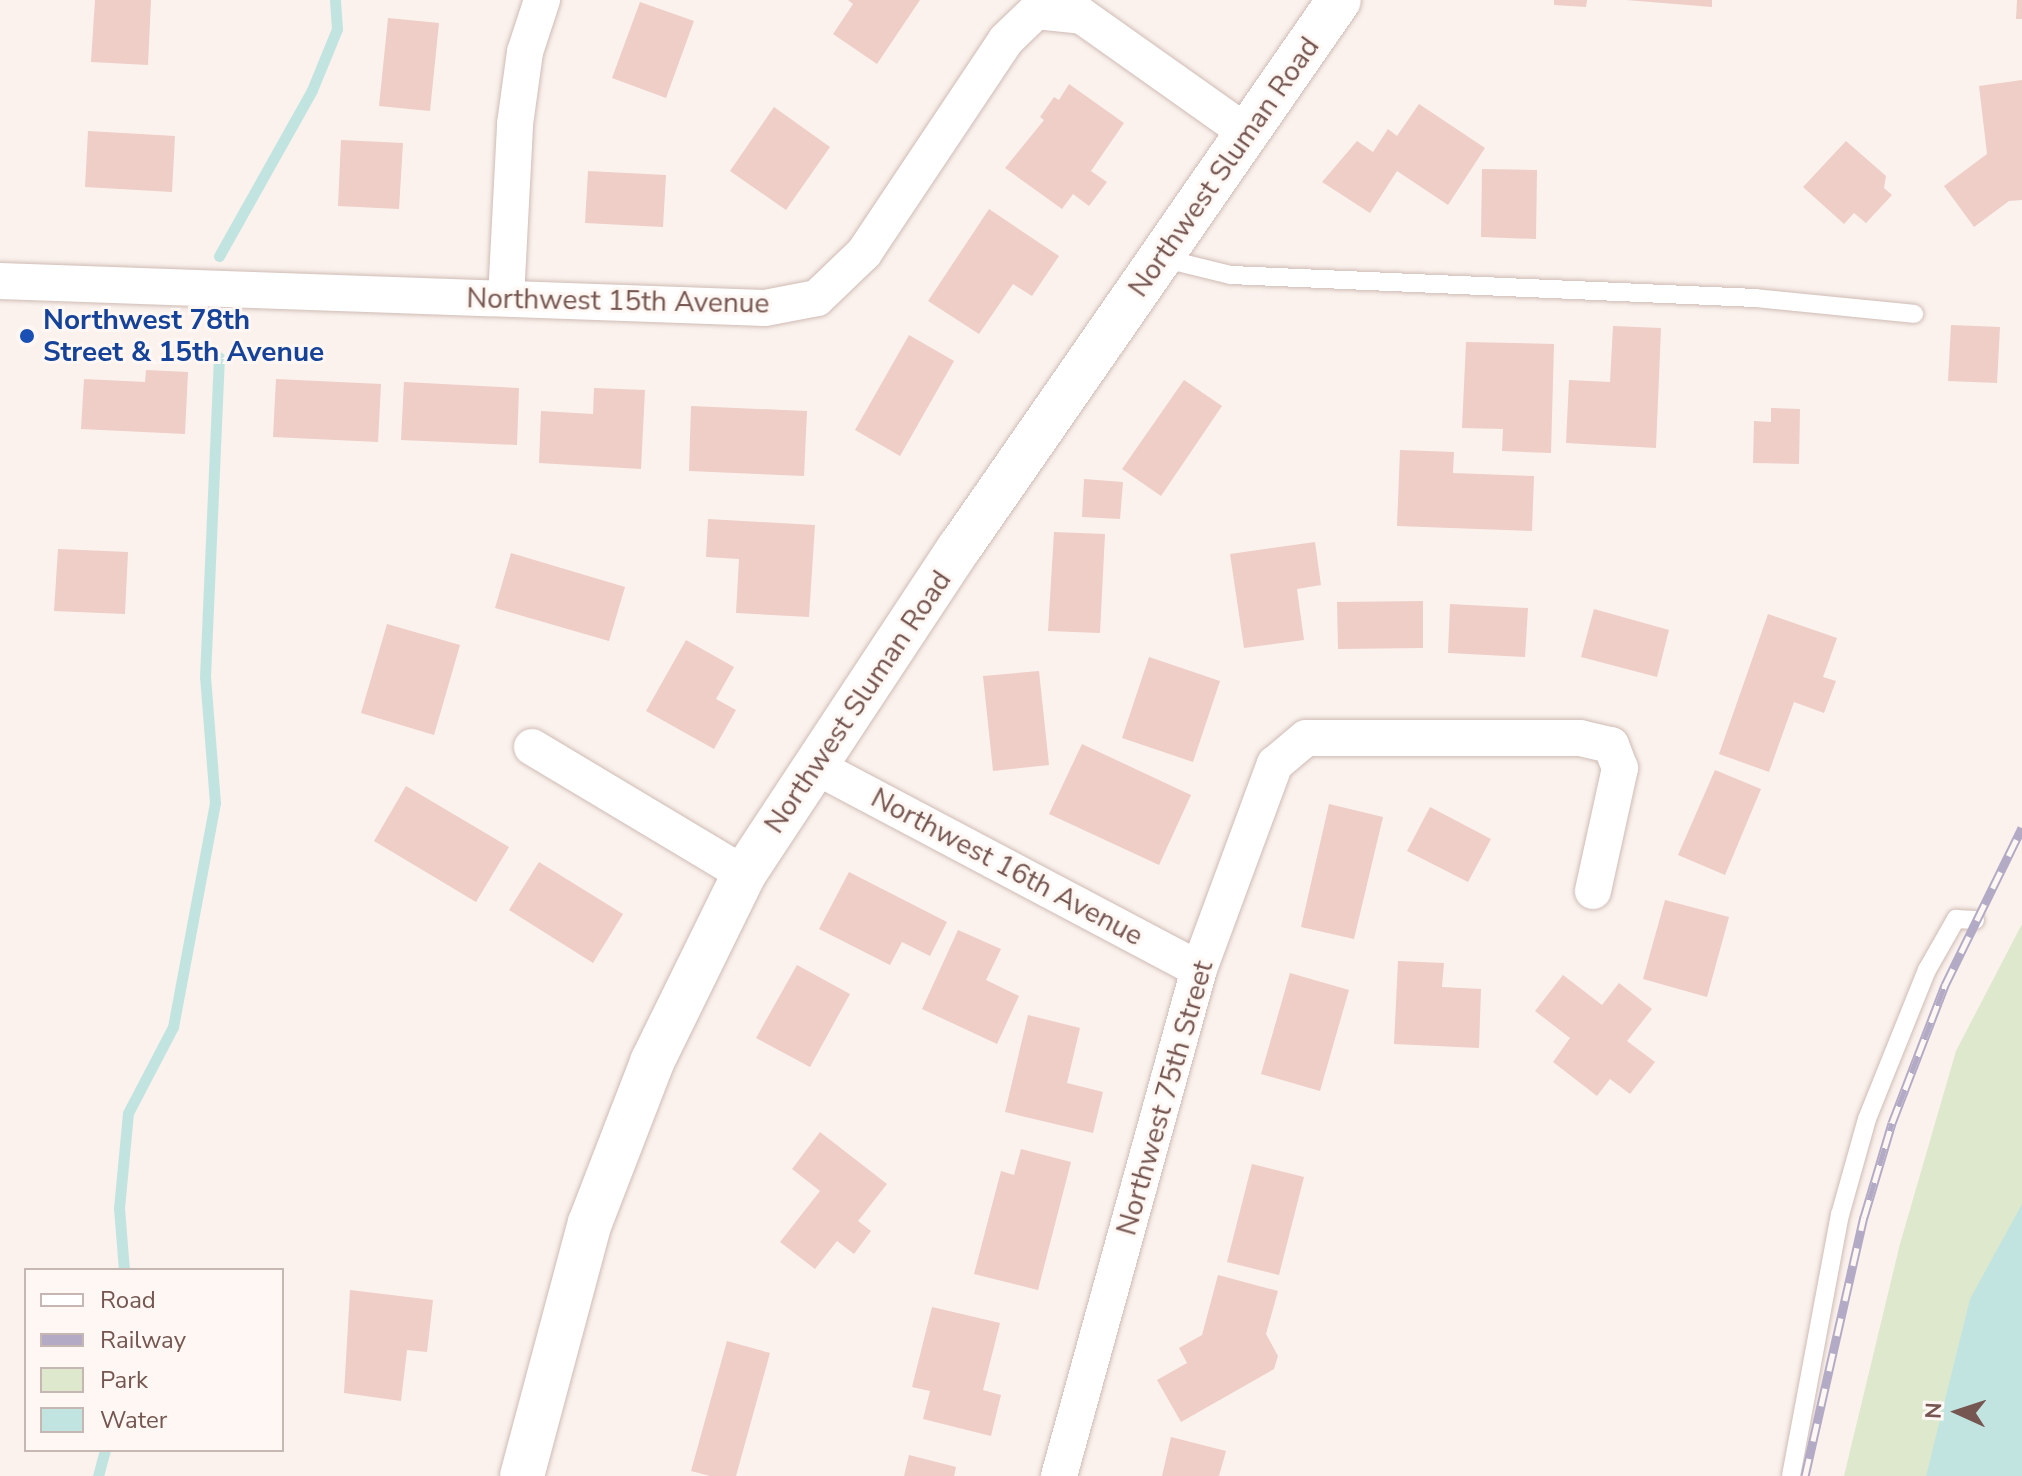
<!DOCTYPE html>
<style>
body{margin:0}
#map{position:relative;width:2022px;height:1476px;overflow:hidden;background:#fbf2ed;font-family:"Nunito Sans",sans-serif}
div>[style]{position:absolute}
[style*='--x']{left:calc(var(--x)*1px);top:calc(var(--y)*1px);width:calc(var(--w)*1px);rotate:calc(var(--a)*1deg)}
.green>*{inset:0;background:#dde8cc}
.water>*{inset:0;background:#c2e4e1}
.stream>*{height:11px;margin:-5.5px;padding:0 5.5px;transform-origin:5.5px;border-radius:5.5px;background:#c2e4e1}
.building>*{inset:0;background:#eecec7}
.roads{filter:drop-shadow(0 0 2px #cfbbb5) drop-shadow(0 0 2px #cfbbb5)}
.lane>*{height:18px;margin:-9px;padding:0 9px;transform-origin:9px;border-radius:9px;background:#fff}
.street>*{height:36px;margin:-18px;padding:0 18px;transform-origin:18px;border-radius:18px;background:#fff}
.secondary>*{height:44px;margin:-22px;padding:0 22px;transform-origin:22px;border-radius:22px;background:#fff}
.rail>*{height:9px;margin-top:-4.5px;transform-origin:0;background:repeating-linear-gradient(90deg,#fef7f3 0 18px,#b3abc5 0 36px);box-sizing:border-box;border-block:2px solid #b3abc5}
.dots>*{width:22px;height:22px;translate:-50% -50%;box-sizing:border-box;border:4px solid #fef7f3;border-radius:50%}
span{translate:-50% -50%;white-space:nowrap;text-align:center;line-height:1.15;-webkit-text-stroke:6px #fef7f3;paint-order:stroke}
.street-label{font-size:28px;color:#755651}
.transit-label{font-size:28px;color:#164399;font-weight:700}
.left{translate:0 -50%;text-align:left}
.legend{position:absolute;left:24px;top:1268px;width:260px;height:184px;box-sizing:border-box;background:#fef7f3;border:2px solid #c7b7b2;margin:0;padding:10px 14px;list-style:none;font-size:24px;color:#755651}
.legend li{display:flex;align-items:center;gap:16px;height:40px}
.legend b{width:40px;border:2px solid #c7b7b2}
.north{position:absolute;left:1918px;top:1372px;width:80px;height:80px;-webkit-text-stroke:6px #fef7f3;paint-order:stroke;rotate:273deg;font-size:22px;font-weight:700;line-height:32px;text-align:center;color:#755651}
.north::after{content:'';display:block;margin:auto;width:28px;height:36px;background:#755651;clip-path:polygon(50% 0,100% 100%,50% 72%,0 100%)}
</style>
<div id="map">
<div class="green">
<i style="clip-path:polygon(2022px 924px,2022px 1476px,1844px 1476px,1900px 1244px,1956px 1051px)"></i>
</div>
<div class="water">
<i style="clip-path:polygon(2022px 1204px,2022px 1476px,1926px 1476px,1970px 1299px)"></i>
</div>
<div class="stream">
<i style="--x:219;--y:256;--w:190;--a:-60.7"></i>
<i style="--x:312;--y:90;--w:66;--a:-67.7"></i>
<i style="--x:337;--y:29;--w:29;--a:-94"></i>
<i style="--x:124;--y:1270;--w:62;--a:-94.6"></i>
<i style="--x:119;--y:1208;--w:95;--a:-84.6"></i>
<i style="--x:128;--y:1113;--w:97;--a:-62.4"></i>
<i style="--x:173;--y:1027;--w:228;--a:-79.4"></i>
<i style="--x:215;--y:803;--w:126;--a:-94.5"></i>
<i style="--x:205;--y:677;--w:320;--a:-87.5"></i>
<i style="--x:98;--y:1476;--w:27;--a:-75"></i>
</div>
<div class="building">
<i style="clip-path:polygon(95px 0,151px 0,148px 65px,91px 62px)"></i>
<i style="clip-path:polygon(848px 0,920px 0,877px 64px,833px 34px,853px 4px)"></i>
<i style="clip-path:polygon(1554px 0,1587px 0,1586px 7px,1554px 5px)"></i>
<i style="clip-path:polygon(1626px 0,1712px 0,1712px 7px)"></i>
<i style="clip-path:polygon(2017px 0,2022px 0,2022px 19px,2016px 19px)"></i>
<i style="clip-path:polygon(640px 2px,694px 21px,666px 98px,612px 78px)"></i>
<i style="clip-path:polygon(388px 18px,439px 23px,430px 111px,379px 106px)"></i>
<i style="clip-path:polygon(2022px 80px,2022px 200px,2009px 201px,1974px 227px,1944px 186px,1987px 154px,1979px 86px)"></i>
<i style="clip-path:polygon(1069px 84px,1124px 123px,1091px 171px,1107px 182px,1089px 206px,1073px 194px,1062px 209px,1005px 168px,1044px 120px,1040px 117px,1054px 97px,1059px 100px)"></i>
<i style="clip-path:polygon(1419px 104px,1485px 148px,1448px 205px,1397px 171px,1370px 213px,1322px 182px,1357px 141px,1373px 152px,1388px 129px,1397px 136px)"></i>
<i style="clip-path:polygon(774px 107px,830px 147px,786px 210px,730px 171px)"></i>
<i style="clip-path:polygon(88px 131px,175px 136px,172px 192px,85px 187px)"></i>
<i style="clip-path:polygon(341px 140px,403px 143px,399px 209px,338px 206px)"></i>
<i style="clip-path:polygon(1846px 141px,1886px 176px,1884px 188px,1892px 195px,1866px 223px,1854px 213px,1844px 224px,1803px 187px)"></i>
<i style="clip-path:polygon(1482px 169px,1537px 170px,1536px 239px,1481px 237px)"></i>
<i style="clip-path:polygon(588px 171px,666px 175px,663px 227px,585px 223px)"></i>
<i style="clip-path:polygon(989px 209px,1059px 256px,1032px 296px,1013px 284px,979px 334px,928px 301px)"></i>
<i style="clip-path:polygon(1951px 325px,2000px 327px,1997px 383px,1948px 381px)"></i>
<i style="clip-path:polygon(1613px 326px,1661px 328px,1656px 448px,1566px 443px,1569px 380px,1610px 382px)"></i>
<i style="clip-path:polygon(909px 335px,954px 361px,900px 456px,855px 430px)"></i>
<i style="clip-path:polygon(1466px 342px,1554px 344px,1551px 453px,1502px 451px,1503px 429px,1462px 428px)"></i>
<i style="clip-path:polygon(146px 370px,188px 372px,185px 434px,81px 429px,84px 379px,145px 382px)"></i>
<i style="clip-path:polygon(276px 379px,381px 384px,378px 442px,273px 437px)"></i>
<i style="clip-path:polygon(1184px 380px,1222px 406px,1161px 496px,1122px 469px)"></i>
<i style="clip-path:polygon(404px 382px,519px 388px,517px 445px,401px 440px)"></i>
<i style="clip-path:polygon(594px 388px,645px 390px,641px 469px,539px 463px,541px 411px,593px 414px)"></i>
<i style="clip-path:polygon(691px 406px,807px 411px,804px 476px,689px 471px)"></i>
<i style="clip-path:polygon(1771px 408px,1800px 409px,1799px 464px,1753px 463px,1754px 421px,1771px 422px)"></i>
<i style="clip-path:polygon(1400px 450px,1454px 452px,1453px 473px,1534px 476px,1532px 531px,1397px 526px)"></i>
<i style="clip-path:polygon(1084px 479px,1123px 482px,1120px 519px,1082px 517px)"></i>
<i style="clip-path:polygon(708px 519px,815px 525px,809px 617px,736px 613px,739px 559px,706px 557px)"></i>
<i style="clip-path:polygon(1054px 532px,1105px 534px,1100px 633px,1048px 631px)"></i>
<i style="clip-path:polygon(1315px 542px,1321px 585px,1297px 589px,1304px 640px,1244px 648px,1230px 554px)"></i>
<i style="clip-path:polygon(58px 549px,128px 552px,125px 614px,54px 611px)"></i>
<i style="clip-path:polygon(511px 553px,625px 587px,609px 641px,495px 608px)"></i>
<i style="clip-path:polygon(1423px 601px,1423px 648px,1338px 649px,1337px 602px)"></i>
<i style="clip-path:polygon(1450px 604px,1528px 608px,1525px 657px,1448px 653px)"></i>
<i style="clip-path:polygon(1594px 609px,1669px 630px,1657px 677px,1581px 657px)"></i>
<i style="clip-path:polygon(1768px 614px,1837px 638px,1823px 677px,1836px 681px,1824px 713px,1794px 702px,1769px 772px,1719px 754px)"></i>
<i style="clip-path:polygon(387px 624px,460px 645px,434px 735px,361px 713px)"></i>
<i style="clip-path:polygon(686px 640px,734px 667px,716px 699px,736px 710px,714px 749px,646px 711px)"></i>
<i style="clip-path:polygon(1149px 657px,1220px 681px,1193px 762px,1122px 738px)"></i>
<i style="clip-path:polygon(1039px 671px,1049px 765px,993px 771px,983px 676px)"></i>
<i style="clip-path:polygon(1082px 744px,1191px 795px,1159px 865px,1049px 814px)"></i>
<i style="clip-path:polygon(1715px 770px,1761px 789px,1725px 875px,1678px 855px)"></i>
<i style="clip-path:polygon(406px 786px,509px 847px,476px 902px,374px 841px)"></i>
<i style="clip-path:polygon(1329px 804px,1383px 817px,1354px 939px,1301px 927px)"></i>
<i style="clip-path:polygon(1430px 807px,1491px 839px,1468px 882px,1407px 851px)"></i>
<i style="clip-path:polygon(539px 862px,623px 914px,593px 963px,509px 910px)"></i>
<i style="clip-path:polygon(849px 872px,947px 922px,930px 956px,902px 942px,890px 965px,819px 929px)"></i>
<i style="clip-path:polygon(1665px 900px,1729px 917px,1707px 997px,1643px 979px)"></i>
<i style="clip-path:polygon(958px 930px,1001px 949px,986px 980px,1019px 996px,997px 1044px,922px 1009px)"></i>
<i style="clip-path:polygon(1398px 961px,1444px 963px,1442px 987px,1481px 989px,1479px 1048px,1394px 1044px)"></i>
<i style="clip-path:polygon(797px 965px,850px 994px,810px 1067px,756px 1038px)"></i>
<i style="clip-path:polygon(1290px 973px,1349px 990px,1320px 1091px,1261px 1074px)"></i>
<i style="clip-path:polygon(1563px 975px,1602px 1005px,1619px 983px,1652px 1009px,1627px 1041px,1655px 1062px,1630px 1094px,1610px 1079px,1597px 1096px,1553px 1062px,1570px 1038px,1535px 1011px)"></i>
<i style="clip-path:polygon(1028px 1015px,1080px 1028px,1067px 1083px,1103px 1092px,1093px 1133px,1005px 1112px)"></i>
<i style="clip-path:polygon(820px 1132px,887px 1184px,858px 1221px,871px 1231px,854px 1254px,837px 1241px,815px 1269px,780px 1242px,820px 1191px,792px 1169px)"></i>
<i style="clip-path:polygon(1021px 1149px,1071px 1162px,1038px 1290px,974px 1274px,1001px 1171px,1014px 1175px)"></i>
<i style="clip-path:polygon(1252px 1164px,1304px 1177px,1279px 1275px,1227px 1262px)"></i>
<i style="clip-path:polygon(1218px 1275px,1278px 1291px,1266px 1334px,1278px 1356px,1274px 1369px,1181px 1422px,1157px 1380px,1187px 1363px,1179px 1348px,1202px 1335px)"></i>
<i style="clip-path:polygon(350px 1290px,433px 1300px,427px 1352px,407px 1350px,401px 1401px,344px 1393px)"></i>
<i style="clip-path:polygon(932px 1307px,1000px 1323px,983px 1390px,1001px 1395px,991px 1436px,923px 1419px,930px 1391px,912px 1387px)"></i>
<i style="clip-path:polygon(727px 1341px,770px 1353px,736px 1476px,710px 1476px,691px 1471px)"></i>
<i style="clip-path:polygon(1171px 1437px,1226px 1451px,1219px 1476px,1162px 1476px)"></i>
<i style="clip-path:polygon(909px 1455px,956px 1467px,954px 1476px,904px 1476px)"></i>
</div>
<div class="roads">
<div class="lane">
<i style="--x:1161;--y:258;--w:72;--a:13.7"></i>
<i style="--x:1231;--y:275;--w:525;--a:2.51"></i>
<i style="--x:1755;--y:298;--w:160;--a:5.7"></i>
<i style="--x:1791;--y:1476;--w:266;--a:-79.4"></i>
<i style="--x:1840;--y:1215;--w:100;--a:-74.3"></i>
<i style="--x:1867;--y:1119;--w:161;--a:-68.1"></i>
<i style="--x:1927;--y:970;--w:59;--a:-60.4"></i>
<i style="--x:1956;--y:919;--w:19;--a:3"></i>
</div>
<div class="street">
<i style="--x:0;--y:281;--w:765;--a:2.02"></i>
<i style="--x:765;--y:308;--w:53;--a:-10.9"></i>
<i style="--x:817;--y:298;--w:65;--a:-43.8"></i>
<i style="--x:864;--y:253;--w:256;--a:-56.3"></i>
<i style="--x:1006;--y:40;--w:42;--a:-44"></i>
<i style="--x:1036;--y:11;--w:46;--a:6.2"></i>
<i style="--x:1082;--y:16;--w:202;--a:35.3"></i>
<i style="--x:506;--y:298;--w:174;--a:-87"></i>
<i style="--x:515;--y:124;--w:73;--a:-82.1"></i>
<i style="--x:525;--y:52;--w:55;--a:-71.9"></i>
<i style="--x:532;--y:747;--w:247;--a:30.9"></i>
<i style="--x:815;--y:766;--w:434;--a:27.9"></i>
<i style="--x:1059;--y:1476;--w:526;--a:-74.56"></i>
<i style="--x:1199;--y:969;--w:219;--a:-69.7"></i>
<i style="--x:1275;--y:764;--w:40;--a:-40"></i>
<i style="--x:1306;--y:738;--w:274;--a:0"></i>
<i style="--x:1580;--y:738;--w:32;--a:13"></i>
<i style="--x:1611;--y:745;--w:25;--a:69"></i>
<i style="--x:1620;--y:768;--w:126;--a:102.4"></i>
</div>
<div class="secondary">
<i style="--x:522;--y:1476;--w:262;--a:-75"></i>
<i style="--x:590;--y:1223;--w:173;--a:-68.9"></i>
<i style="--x:652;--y:1062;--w:209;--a:-63.9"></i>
<i style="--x:744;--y:874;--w:392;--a:-56.6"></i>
<i style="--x:960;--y:547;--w:665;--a:-55.28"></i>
</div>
</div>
<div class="rail">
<i style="--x:1805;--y:1476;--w:266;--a:-77.2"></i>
<i style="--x:1864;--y:1217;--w:98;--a:-73.4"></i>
<i style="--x:1892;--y:1123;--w:148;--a:-69"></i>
<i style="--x:1945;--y:985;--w:175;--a:-63.9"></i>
</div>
<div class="dots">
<i style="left:27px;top:336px;background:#1a4fb4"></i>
</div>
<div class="street-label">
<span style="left:1224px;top:167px;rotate:-55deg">Northwest Sluman Road</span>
<span style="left:618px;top:301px;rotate:1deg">Northwest 15th Avenue</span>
<span style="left:858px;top:702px;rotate:-56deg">Northwest Sluman Road</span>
<span style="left:1007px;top:867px;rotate:28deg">Northwest 16th Avenue</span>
<span style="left:1165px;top:1098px;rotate:-74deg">Northwest 75th Street</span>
</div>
<div class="transit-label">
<span class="left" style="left:43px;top:336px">Northwest 78th<br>Street &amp; 15th Avenue</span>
</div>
<ul class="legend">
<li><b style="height:10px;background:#fff"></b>Road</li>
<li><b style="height:10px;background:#b3abc5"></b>Railway</li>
<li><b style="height:22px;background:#dde8cc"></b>Park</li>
<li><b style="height:22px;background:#c2e4e1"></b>Water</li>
</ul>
<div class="north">N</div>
</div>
